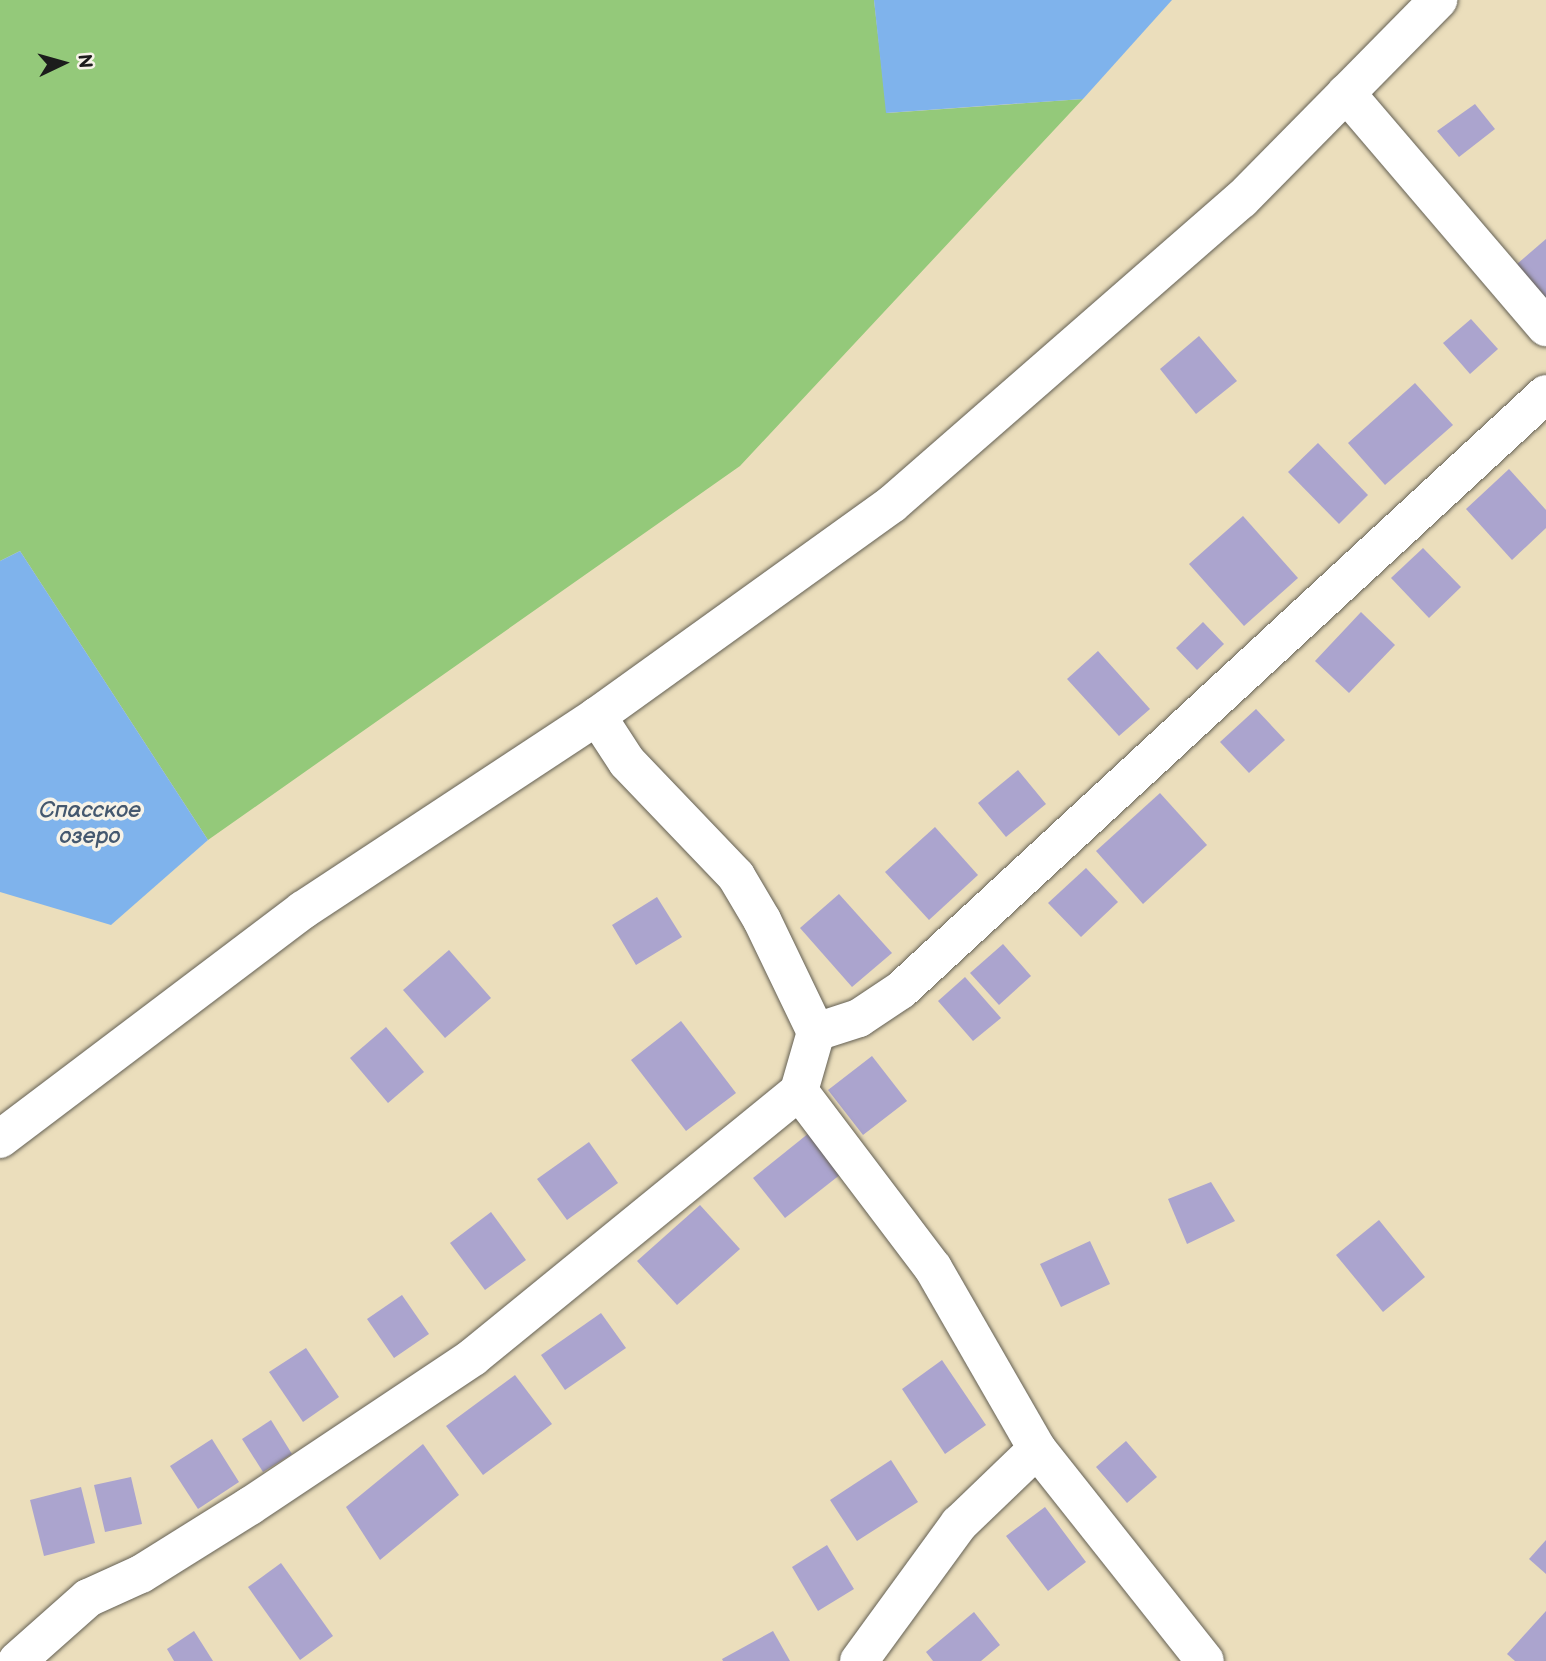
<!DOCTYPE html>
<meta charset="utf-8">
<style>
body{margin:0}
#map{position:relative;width:1546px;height:1661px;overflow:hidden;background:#ebdebc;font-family:"Balsamiq Sans",sans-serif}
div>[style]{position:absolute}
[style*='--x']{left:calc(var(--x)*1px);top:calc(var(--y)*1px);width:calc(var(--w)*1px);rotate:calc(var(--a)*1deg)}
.green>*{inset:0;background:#94c97a}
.water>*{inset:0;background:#7fb3ec}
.building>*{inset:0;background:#aba4ce}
.roads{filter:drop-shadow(0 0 2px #646054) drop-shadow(0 0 2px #646054)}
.minor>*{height:38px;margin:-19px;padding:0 19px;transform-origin:19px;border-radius:19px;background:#fff}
span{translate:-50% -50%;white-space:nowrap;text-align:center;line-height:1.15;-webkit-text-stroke:7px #f7f3e8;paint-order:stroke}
.water-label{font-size:23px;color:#44586f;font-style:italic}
.north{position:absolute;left:28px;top:28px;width:70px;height:70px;-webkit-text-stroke:5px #f7f3e8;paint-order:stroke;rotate:85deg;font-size:19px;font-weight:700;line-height:28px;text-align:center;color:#1c1c1c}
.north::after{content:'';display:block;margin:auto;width:24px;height:32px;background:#1c1c1c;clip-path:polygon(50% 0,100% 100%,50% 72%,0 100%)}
</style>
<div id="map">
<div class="green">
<i style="clip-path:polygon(0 0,874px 0,887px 113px,1083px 99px,740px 466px,208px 840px,20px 551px,0 561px)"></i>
</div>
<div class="water">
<i style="clip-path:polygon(874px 0,1172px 0,1083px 99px,886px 113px)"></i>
<i style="clip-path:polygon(20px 551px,208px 840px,111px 925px,0 892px,0 561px)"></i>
</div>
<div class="building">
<i style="clip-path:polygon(1475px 104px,1495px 129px,1459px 157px,1437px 131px)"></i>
<i style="clip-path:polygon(1546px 239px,1546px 300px,1510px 270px)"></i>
<i style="clip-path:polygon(1471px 319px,1498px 349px,1470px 374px,1443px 343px)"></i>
<i style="clip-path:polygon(1199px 336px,1237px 381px,1196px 414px,1160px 369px)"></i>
<i style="clip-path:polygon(1415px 383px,1453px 425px,1385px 485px,1348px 443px)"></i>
<i style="clip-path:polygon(1318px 443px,1368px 495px,1339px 524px,1288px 472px)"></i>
<i style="clip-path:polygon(1509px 469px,1546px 510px,1546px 528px,1512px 560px,1466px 509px)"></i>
<i style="clip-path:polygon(1243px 516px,1298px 578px,1244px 626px,1189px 564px)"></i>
<i style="clip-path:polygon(1423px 548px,1461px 587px,1429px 618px,1391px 578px)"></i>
<i style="clip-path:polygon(1361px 612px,1395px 645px,1349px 693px,1315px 661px)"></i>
<i style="clip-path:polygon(1203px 622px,1224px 644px,1197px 670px,1176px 648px)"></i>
<i style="clip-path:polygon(1098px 651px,1150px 709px,1119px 736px,1067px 679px)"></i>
<i style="clip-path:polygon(1256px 709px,1285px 740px,1249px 773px,1220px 742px)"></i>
<i style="clip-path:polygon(1018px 770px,1046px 804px,1006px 837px,978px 803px)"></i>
<i style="clip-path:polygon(1160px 793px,1207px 845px,1143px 904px,1096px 851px)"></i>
<i style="clip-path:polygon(935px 827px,978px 875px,929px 920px,885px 872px)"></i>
<i style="clip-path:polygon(1086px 868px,1118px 902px,1081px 937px,1048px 903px)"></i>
<i style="clip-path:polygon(839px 894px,892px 953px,852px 987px,800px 928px)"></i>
<i style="clip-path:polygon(657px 897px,682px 937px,636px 965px,612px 925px)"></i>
<i style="clip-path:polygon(1003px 944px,1031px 976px,999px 1005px,970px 973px)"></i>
<i style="clip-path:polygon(449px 950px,491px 998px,445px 1038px,403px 990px)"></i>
<i style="clip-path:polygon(965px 977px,1001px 1018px,973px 1041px,938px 1001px)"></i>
<i style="clip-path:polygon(681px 1021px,736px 1093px,686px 1131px,631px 1060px)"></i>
<i style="clip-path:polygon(386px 1027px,424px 1072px,388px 1103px,350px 1058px)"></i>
<i style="clip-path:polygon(872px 1056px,907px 1101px,863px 1135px,828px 1090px)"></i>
<i style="clip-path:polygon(809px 1133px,841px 1174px,785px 1218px,753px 1178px)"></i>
<i style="clip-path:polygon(589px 1142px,618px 1183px,567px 1220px,537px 1179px)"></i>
<i style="clip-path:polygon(1211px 1182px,1235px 1221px,1187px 1244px,1168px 1199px)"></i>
<i style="clip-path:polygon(700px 1205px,740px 1249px,677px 1305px,637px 1261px)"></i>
<i style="clip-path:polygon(491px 1212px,526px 1260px,485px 1290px,450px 1243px)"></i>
<i style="clip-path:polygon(1379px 1220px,1425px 1277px,1383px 1312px,1336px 1255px)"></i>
<i style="clip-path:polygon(1090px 1241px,1110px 1284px,1061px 1307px,1040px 1264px)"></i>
<i style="clip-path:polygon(402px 1295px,429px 1334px,394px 1358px,367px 1319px)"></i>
<i style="clip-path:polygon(601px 1313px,626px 1348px,565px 1390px,541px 1355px)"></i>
<i style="clip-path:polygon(306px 1348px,339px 1397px,303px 1422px,269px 1372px)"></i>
<i style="clip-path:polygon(942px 1360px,986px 1425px,945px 1454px,902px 1389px)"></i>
<i style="clip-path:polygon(515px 1375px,552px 1424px,483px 1475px,446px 1426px)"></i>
<i style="clip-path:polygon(271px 1420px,292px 1454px,263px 1472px,242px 1439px)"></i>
<i style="clip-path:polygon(212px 1439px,239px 1482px,198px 1509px,170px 1466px)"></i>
<i style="clip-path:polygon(1126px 1441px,1157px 1477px,1127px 1503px,1096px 1467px)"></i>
<i style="clip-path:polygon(423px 1444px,459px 1495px,380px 1560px,346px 1507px)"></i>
<i style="clip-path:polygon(891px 1460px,918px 1502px,857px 1541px,830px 1500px)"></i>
<i style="clip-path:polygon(131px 1477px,142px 1524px,105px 1532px,94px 1485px)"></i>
<i style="clip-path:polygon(81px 1487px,95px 1543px,44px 1556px,30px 1500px)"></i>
<i style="clip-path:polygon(1045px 1507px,1086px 1562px,1048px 1591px,1006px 1536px)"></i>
<i style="clip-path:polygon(1546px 1540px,1546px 1574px,1529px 1559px)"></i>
<i style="clip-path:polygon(827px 1545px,854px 1589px,818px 1611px,792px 1567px)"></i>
<i style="clip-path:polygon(281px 1563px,333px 1636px,300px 1660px,248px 1587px)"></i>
<i style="clip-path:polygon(1546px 1611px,1546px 1661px,1515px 1661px,1507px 1654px)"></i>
<i style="clip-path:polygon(974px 1612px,1000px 1645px,981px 1661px,933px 1661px,926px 1652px)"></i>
<i style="clip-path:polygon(194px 1631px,213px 1661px,174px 1661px,167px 1649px)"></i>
<i style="clip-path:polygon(773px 1631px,790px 1661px,723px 1661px,722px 1659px)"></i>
</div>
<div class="roads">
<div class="minor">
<i style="--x:1346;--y:93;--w:308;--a:49.5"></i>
<i style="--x:597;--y:716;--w:55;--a:56.9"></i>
<i style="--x:627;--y:762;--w:158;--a:46.3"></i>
<i style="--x:736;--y:876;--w:51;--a:59.4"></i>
<i style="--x:762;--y:920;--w:124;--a:64.3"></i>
<i style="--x:816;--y:1032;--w:61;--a:106.1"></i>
<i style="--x:799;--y:1091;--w:222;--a:52.9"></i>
<i style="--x:933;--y:1268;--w:209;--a:60.1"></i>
<i style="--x:1037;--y:1449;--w:270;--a:51.6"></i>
<i style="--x:816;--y:1032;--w:45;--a:-18"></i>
<i style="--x:859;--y:1018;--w:50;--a:-33.7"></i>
<i style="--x:901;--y:990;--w:878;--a:-42.74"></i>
<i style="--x:0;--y:1139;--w:380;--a:-37.1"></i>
<i style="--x:303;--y:910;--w:352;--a:-33.4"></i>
<i style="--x:597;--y:716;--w:363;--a:-35.7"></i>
<i style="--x:892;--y:504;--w:463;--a:-41.1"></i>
<i style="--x:1241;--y:200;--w:281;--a:-45.4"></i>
<i style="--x:17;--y:1661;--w:95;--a:-41.6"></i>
<i style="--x:88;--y:1598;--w:58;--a:-24.4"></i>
<i style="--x:141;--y:1574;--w:128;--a:-32"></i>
<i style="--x:250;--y:1506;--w:268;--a:-33.7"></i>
<i style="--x:473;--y:1357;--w:421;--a:-39.2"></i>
<i style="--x:859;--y:1661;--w:170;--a:-53.9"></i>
<i style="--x:959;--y:1524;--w:108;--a:-43.9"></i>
</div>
</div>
<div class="water-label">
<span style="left:90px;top:823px">Спасское<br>озеро</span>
</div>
<div class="north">N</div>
</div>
